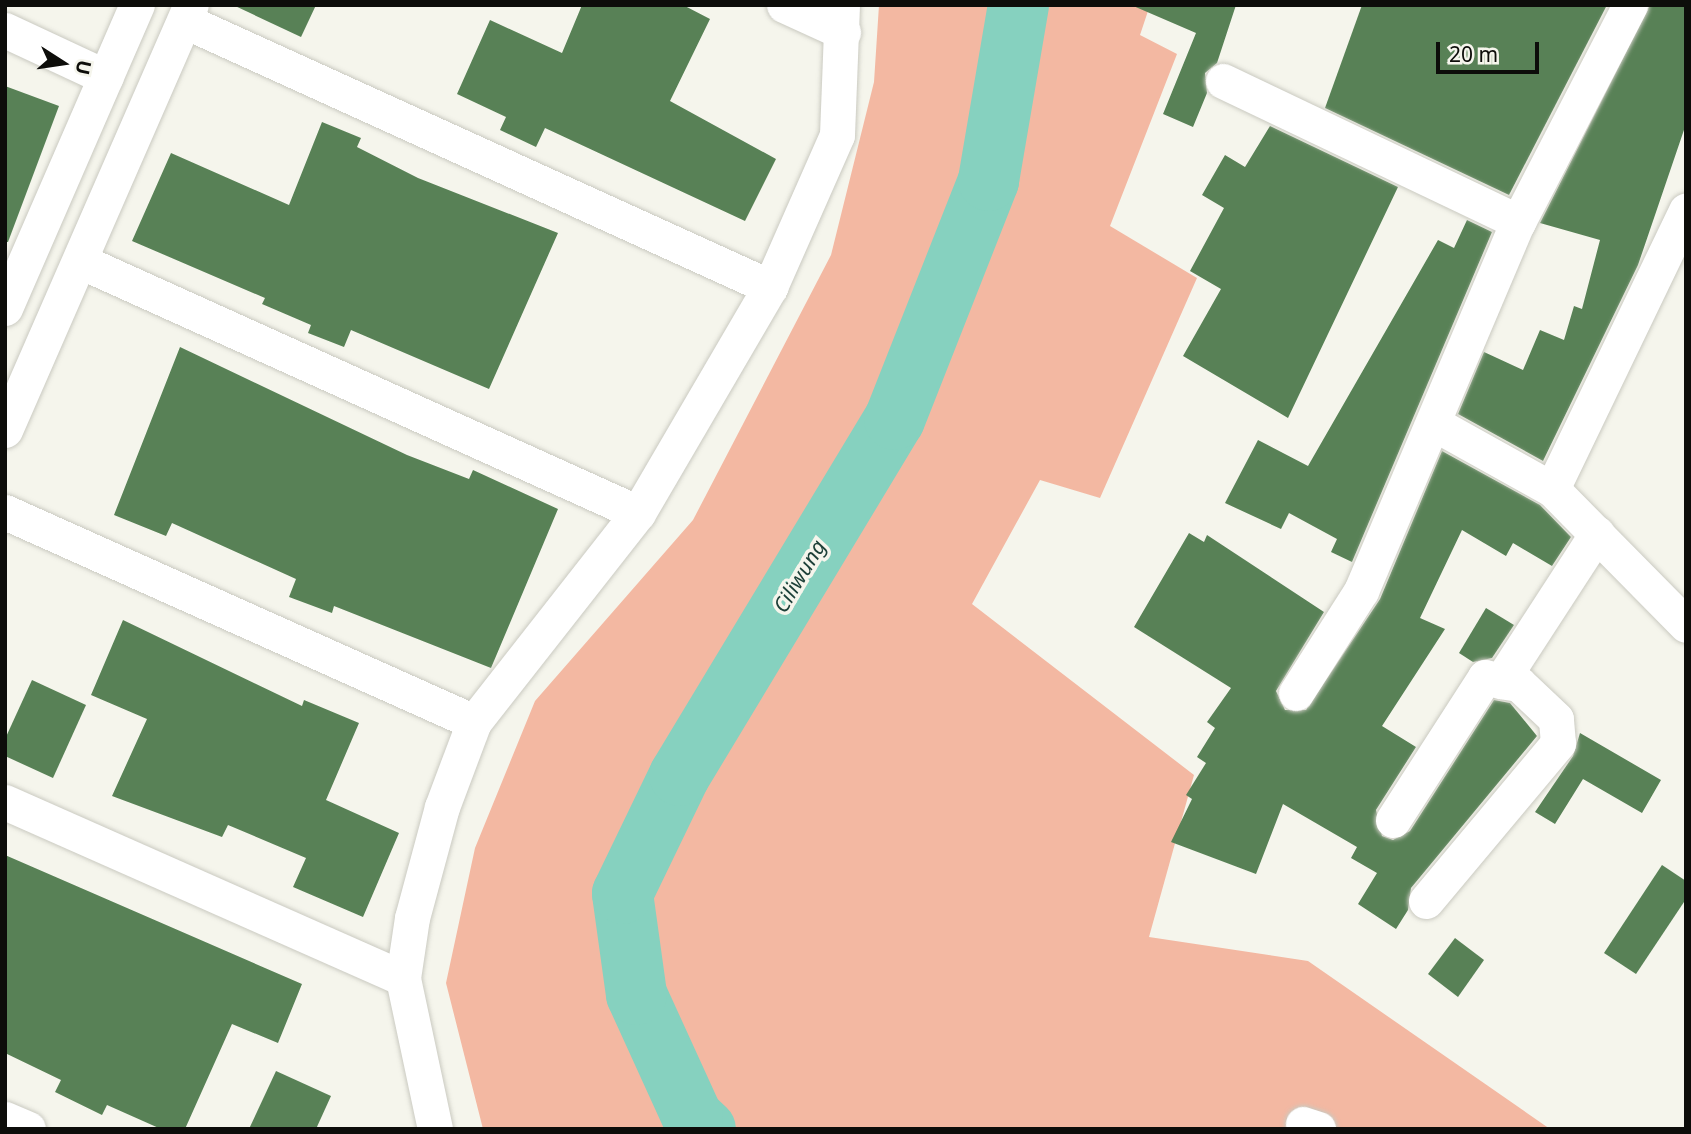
<!DOCTYPE html>
<style>
body{margin:0}
#map{position:relative;width:1691px;height:1134px;overflow:hidden;background:#f5f5ec;font-family:"Noto Sans",sans-serif}
div>[style]{position:absolute}
[style*='--x']{left:calc(var(--x)*1px);top:calc(var(--y)*1px);width:calc(var(--w)*1px);rotate:calc(var(--a)*1deg)}
.green>*{inset:0;background:#f3b8a2}
.river>*{height:61px;margin:-30.5px;padding:0 30.5px;transform-origin:30.5px;border-radius:30.5px;background:#86d1bf}
.building>*{inset:0;background:#588156}
.roads{filter:drop-shadow(0 0 2px #cacac1) drop-shadow(0 0 2px #cacac1)}
.street>*{height:35px;margin:-17.5px;padding:0 17.5px;transform-origin:17.5px;border-radius:17.5px;background:#fff}
span{translate:-50% -50%;white-space:nowrap;text-align:center;line-height:1.15;-webkit-text-stroke:7px #f5f5ec;paint-order:stroke}
.water-label{font-size:21px;color:#1d4038;font-style:italic}
.frame{position:absolute;inset:0;border:7px solid #0d0d0a;pointer-events:none}
.north{position:absolute;left:28px;top:28px;width:70px;height:70px;-webkit-text-stroke:5px #f5f5ec;paint-order:stroke;rotate:102deg;font-size:19px;font-weight:700;line-height:28px;text-align:center;color:#0d0d0a}
.north::after{content:'';display:block;margin:auto;width:24px;height:32px;background:#0d0d0a;clip-path:polygon(50% 0,100% 100%,50% 72%,0 100%)}
.scale{position:absolute;left:1436px;top:42px;width:103px;height:32px;box-sizing:border-box;border:4px solid #0d0d0a;border-top:0;padding-left:9px;font-size:21px;line-height:24px;white-space:nowrap;color:#0d0d0a;-webkit-text-stroke:5px #f5f5ec;paint-order:stroke}
</style>
<div id="map">
<div class="green">
<i style="clip-path:polygon(879px 5px,1150px 5px,1140px 35px,1177px 54px,1110px 226px,1197px 278px,1100px 498px,1040px 480px,972px 604px,1194px 775px,1149px 937px,1308px 961px,1550px 1129px,483px 1129px,446px 983px,475px 848px,535px 701px,693px 520px,831px 255px,874px 82px)"></i>
</div>
<div class="river">
<i style="--x:705;--y:1129;--w:18;--a:-137"></i>
<i style="--x:692;--y:1117;--w:135;--a:-114.5"></i>
<i style="--x:636;--y:994;--w:102;--a:-97.9"></i>
<i style="--x:622;--y:893;--w:131;--a:-64.2"></i>
<i style="--x:679;--y:775;--w:416;--a:-58.9"></i>
<i style="--x:894;--y:419;--w:257;--a:-68.5"></i>
<i style="--x:988;--y:180;--w:178;--a:-80.3"></i>
</div>
<div class="building">
<i style="clip-path:polygon(233px 5px,316px 5px,301px 37px)"></i>
<i style="clip-path:polygon(582px 5px,683px 5px,710px 19px,670px 101px,776px 159px,745px 221px,545px 128px,536px 147px,500px 130px,506px 117px,457px 94px,490px 20px,562px 53px)"></i>
<i style="clip-path:polygon(1131px 5px,1236px 5px,1217px 63px,1205px 73px,1207px 93px,1193px 127px,1163px 114px,1196px 33px)"></i>
<i style="clip-path:polygon(1362px 5px,1607px 5px,1509px 195px,1325px 108px)"></i>
<i style="clip-path:polygon(1650px 5px,1686px 5px,1686px 124px,1638px 265px,1543px 461px,1458px 414px,1484px 352px,1523px 370px,1540px 330px,1564px 340px,1574px 306px,1582px 309px,1600px 240px,1540px 223px)"></i>
<i style="clip-path:polygon(5px 86px,59px 106px,8px 242px,5px 242px)"></i>
<i style="clip-path:polygon(322px 122px,361px 138px,357px 147px,418px 178px,558px 233px,489px 389px,351px 330px,344px 347px,308px 333px,311px 325px,262px 304px,265px 298px,132px 241px,171px 153px,289px 205px)"></i>
<i style="clip-path:polygon(1270px 126px,1398px 187px,1288px 418px,1183px 356px,1221px 289px,1190px 271px,1224px 208px,1202px 195px,1225px 155px,1245px 167px)"></i>
<i style="clip-path:polygon(1467px 220px,1492px 232px,1352px 562px,1331px 552px,1337px 539px,1289px 513px,1281px 529px,1225px 503px,1258px 440px,1308px 466px,1438px 240px,1454px 248px)"></i>
<i style="clip-path:polygon(180px 347px,407px 455px,469px 479px,473px 470px,558px 509px,491px 668px,334px 606px,332px 613px,289px 597px,296px 579px,172px 523px,166px 536px,114px 515px)"></i>
<i style="clip-path:polygon(1442px 451px,1540px 505px,1571px 537px,1552px 566px,1513px 543px,1506px 556px,1462px 530px,1420px 618px,1445px 629px,1382px 726px,1416px 747px,1376px 810px,1382px 836px,1393px 840px,1410px 831px,1494px 700px,1510px 703px,1537px 736px,1411px 888px,1408px 910px,1396px 929px,1358px 904px,1377px 873px,1351px 858px,1357px 847px,1283px 804px,1256px 874px,1171px 842px,1192px 799px,1186px 795px,1206px 763px,1197px 757px,1215px 728px,1207px 722px,1231px 688px,1134px 627px,1189px 533px,1204px 542px,1207px 535px,1324px 612px,1276px 691px,1285px 710px,1306px 710px,1380px 599px)"></i>
<i style="clip-path:polygon(1486px 608px,1514px 625px,1492px 658px,1473px 662px,1459px 653px)"></i>
<i style="clip-path:polygon(123px 620px,302px 706px,304px 700px,359px 723px,326px 800px,399px 833px,363px 917px,293px 887px,306px 858px,228px 825px,222px 837px,112px 796px,147px 719px,91px 695px)"></i>
<i style="clip-path:polygon(32px 680px,86px 705px,53px 778px,5px 756px,5px 739px)"></i>
<i style="clip-path:polygon(1580px 733px,1661px 780px,1642px 813px,1583px 779px,1555px 824px,1535px 812px,1573px 756px)"></i>
<i style="clip-path:polygon(5px 855px,302px 984px,278px 1043px,232px 1024px,185px 1129px,161px 1129px,107px 1105px,102px 1115px,55px 1092px,61px 1080px,5px 1053px)"></i>
<i style="clip-path:polygon(1662px 865px,1686px 881px,1686px 899px,1636px 974px,1604px 953px)"></i>
<i style="clip-path:polygon(1455px 938px,1484px 960px,1458px 997px,1428px 974px)"></i>
<i style="clip-path:polygon(276px 1071px,331px 1096px,316px 1129px,249px 1129px)"></i>
</div>
<div class="roads">
<div class="street">
<i style="--x:784;--y:5;--w:65;--a:24.6"></i>
<i style="--x:185;--y:21;--w:643;--a:24.45"></i>
<i style="--x:5;--y:30;--w:111;--a:25"></i>
<i style="--x:1223;--y:81;--w:327;--a:25.5"></i>
<i style="--x:80;--y:261;--w:612;--a:24.3"></i>
<i style="--x:5;--y:308;--w:331;--a:-66.5"></i>
<i style="--x:1435;--y:424;--w:134;--a:29.1"></i>
<i style="--x:1552;--y:489;--w:191;--a:45.4"></i>
<i style="--x:5;--y:430;--w:464;--a:-66.4"></i>
<i style="--x:1552;--y:489;--w:309;--a:-64.3"></i>
<i style="--x:5;--y:512;--w:514;--a:24.12"></i>
<i style="--x:1296;--y:693;--w:121;--a:-57.5"></i>
<i style="--x:1361;--y:591;--w:401;--a:-67"></i>
<i style="--x:1518;--y:222;--w:244;--a:-62.7"></i>
<i style="--x:5;--y:802;--w:435;--a:23.9"></i>
<i style="--x:1393;--y:820;--w:170;--a:-57.2"></i>
<i style="--x:1485;--y:677;--w:16;--a:14"></i>
<i style="--x:1426;--y:901;--w:206;--a:-50.1"></i>
<i style="--x:1558;--y:743;--w:24;--a:-95"></i>
<i style="--x:1556;--y:719;--w:51;--a:-136.6"></i>
<i style="--x:1519;--y:684;--w:18;--a:-171"></i>
<i style="--x:1501;--y:681;--w:176;--a:-57"></i>
<i style="--x:5;--y:1119;--w:25;--a:23"></i>
<i style="--x:1303;--y:1124;--w:16;--a:18"></i>
<i style="--x:435;--y:1129;--w:154;--a:-102"></i>
<i style="--x:403;--y:978;--w:61;--a:-81.5"></i>
<i style="--x:412;--y:918;--w:115;--a:-74.9"></i>
<i style="--x:442;--y:807;--w:91;--a:-69.4"></i>
<i style="--x:474;--y:722;--w:266;--a:-51.9"></i>
<i style="--x:638;--y:513;--w:262;--a:-59.7"></i>
<i style="--x:770;--y:287;--w:166;--a:-66.2"></i>
<i style="--x:837;--y:135;--w:130;--a:-87.8"></i>
</div>
</div>
<div class="water-label">
<span style="left:799px;top:576px;rotate:-59deg">Ciliwung</span>
</div>
<div class="frame"></div>
<div class="north">U</div>
<div class="scale">20 m</div>
</div>
